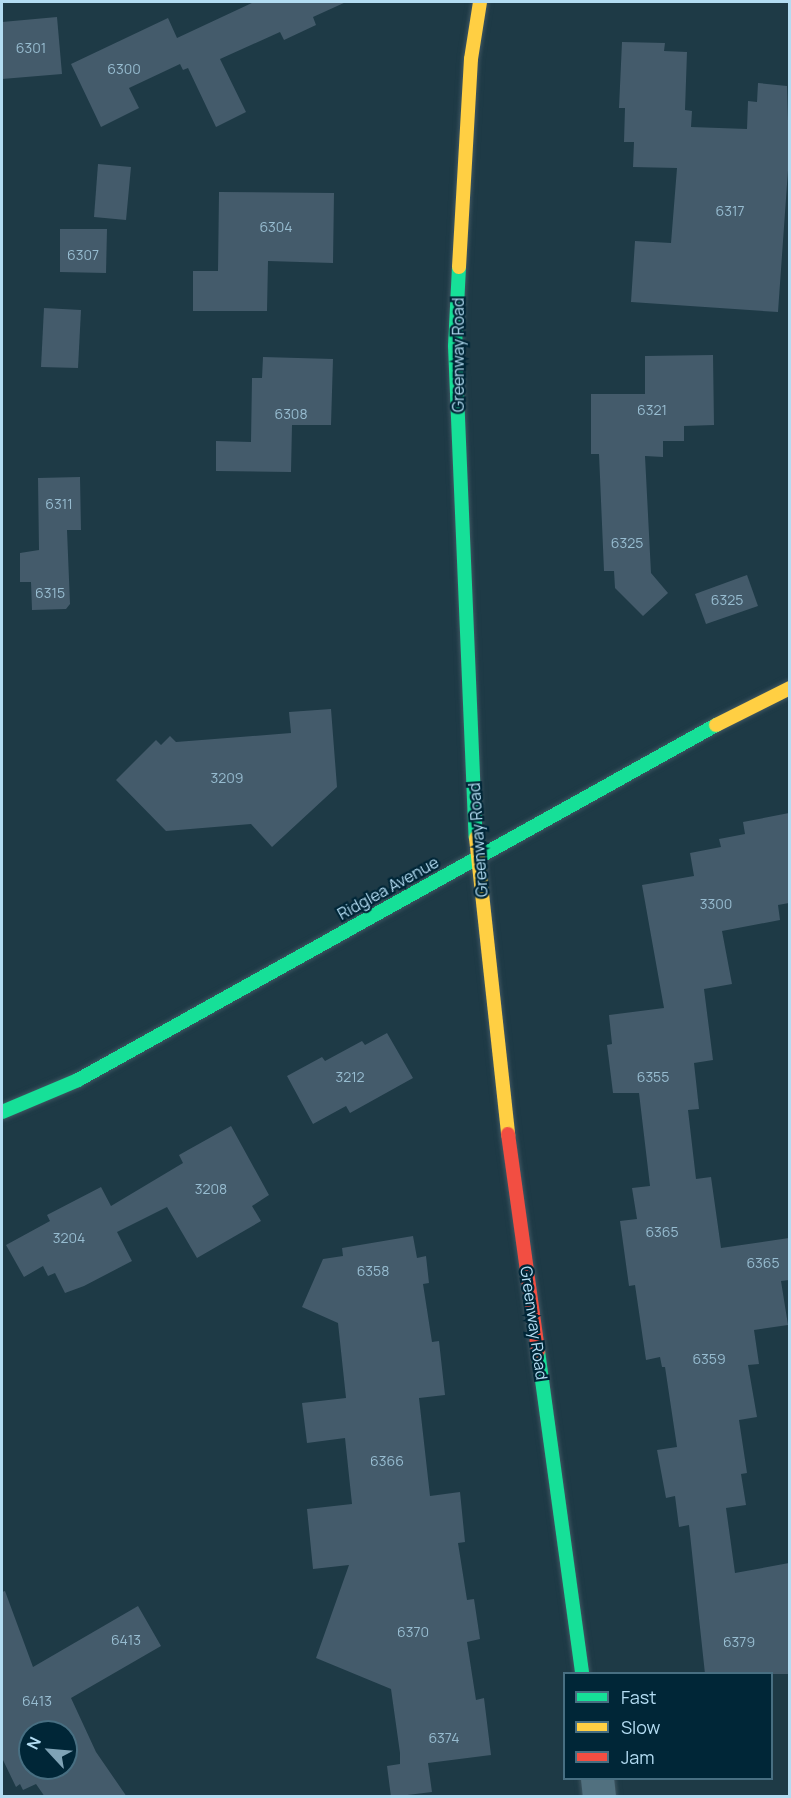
<!DOCTYPE html>
<style>
body{margin:0}
#map{position:relative;width:791px;height:1798px;overflow:hidden;background:#1e3a46;font-family:Manrope,sans-serif}
div>[style]{position:absolute}
[style*='--x']{left:calc(var(--x)*1px);top:calc(var(--y)*1px);width:calc(var(--w)*1px);rotate:calc(var(--a)*1deg)}
.building>*{inset:0;background:#445b6b}
.roads{filter:drop-shadow(0 0 2px #3f5662) drop-shadow(0 0 2px #3f5662)}
.street>*{height:33px;margin:-16.5px;padding:0 16.5px;transform-origin:16.5px;border-radius:16.5px;background:#51707f}
.fast>*{height:14px;margin:-7px;padding:0 7px;transform-origin:7px;border-radius:7px;background:#16e098}
.slow>*{height:14px;margin:-7px;padding:0 7px;transform-origin:7px;border-radius:7px;background:#ffcf43}
.jam>*{height:14px;margin:-7px;padding:0 7px;transform-origin:7px;border-radius:7px;background:#f24e42}
span{translate:-50% -50%;white-space:nowrap;text-align:center;line-height:1.15;-webkit-text-stroke:4.5px #002637;paint-order:stroke}
.number-label{font-size:14px;color:#97bcd0}
.number-label span{-webkit-text-stroke-width:0}
.street-label{font-size:16px;color:#b3dcf2}
.frame{position:absolute;inset:0;border:3px solid #b3dcf2;pointer-events:none}
.legend{position:absolute;left:563px;top:1672px;width:210px;height:108px;box-sizing:border-box;background:#002637;border:2px solid #486f82;margin:0;padding:8px 10px;list-style:none;font-size:18px;color:#b3dcf2}
.legend li{display:flex;align-items:center;gap:12px;height:30px}
.legend b{width:30px;border:2px solid #486f82}
.north{position:absolute;left:18px;top:1720px;width:60px;height:60px;box-sizing:border-box;background:#002637;border:2px solid #486f82;border-radius:50%;rotate:296deg;font-size:16px;font-weight:700;line-height:24px;text-align:center;color:#b3dcf2}
.north::after{content:'';display:block;margin:auto;width:21px;height:27px;background:#7fa3b6;clip-path:polygon(50% 0,100% 100%,50% 72%,0 100%)}
</style>
<div id="map">
<div class="building">
<i style="clip-path:polygon(254px 2px,346px 2px,313px 17px,316px 25px,284px 40px,280px 32px,220px 59px,246px 112px,216px 127px,188px 68px,183px 70px,180px 64px,129px 88px,139px 108px,101px 127px,71px 64px,168px 18px,177px 38px)"></i>
<i style="clip-path:polygon(57px 17px,62px 74px,2px 79px,2px 22px)"></i>
<i style="clip-path:polygon(622px 42px,665px 43px,664px 51px,687px 52px,685px 110px,692px 111px,691px 127px,747px 129px,748px 101px,757px 102px,758px 83px,787px 86px,789px 156px,778px 312px,631px 302px,635px 241px,671px 243px,677px 168px,633px 167px,634px 142px,624px 142px,625px 108px,619px 108px)"></i>
<i style="clip-path:polygon(98px 164px,131px 167px,126px 220px,94px 217px)"></i>
<i style="clip-path:polygon(219px 192px,334px 193px,333px 263px,268px 261px,267px 311px,193px 311px,193px 271px,218px 271px)"></i>
<i style="clip-path:polygon(60px 229px,107px 229px,106px 273px,60px 272px)"></i>
<i style="clip-path:polygon(44px 308px,81px 310px,78px 368px,41px 367px)"></i>
<i style="clip-path:polygon(713px 355px,714px 425px,684px 426px,684px 441px,663px 441px,663px 457px,645px 456px,651px 573px,668px 593px,643px 616px,615px 588px,614px 571px,604px 571px,599px 454px,591px 454px,591px 394px,645px 394px,645px 356px)"></i>
<i style="clip-path:polygon(263px 357px,333px 359px,331px 425px,292px 425px,291px 472px,216px 471px,216px 441px,251px 442px,252px 378px,262px 378px)"></i>
<i style="clip-path:polygon(80px 477px,81px 530px,67px 530px,70px 604px,66px 609px,32px 610px,31px 582px,20px 582px,20px 553px,39px 550px,38px 478px)"></i>
<i style="clip-path:polygon(747px 575px,758px 606px,706px 624px,695px 594px)"></i>
<i style="clip-path:polygon(331px 709px,337px 787px,272px 847px,251px 824px,166px 831px,116px 780px,156px 740px,161px 745px,170px 736px,176px 742px,291px 733px,289px 712px)"></i>
<i style="clip-path:polygon(789px 813px,789px 903px,778px 905px,780px 920px,722px 931px,732px 984px,704px 989px,713px 1060px,694px 1063px,699px 1109px,688px 1110px,696px 1179px,711px 1177px,721px 1248px,789px 1238px,789px 1280px,781px 1281px,788px 1325px,754px 1330px,759px 1364px,748px 1365px,757px 1417px,739px 1420px,747px 1473px,741px 1474px,746px 1505px,726px 1508px,735px 1573px,789px 1563px,789px 1674px,705px 1674px,689px 1525px,679px 1527px,675px 1496px,666px 1498px,657px 1450px,677px 1447px,665px 1367px,662px 1367px,660px 1357px,646px 1360px,635px 1285px,629px 1286px,620px 1221px,637px 1219px,632px 1188px,650px 1186px,639px 1093px,613px 1093px,607px 1045px,612px 1044px,609px 1015px,664px 1008px,642px 885px,694px 876px,690px 853px,721px 847px,719px 839px,745px 834px,743px 822px)"></i>
<i style="clip-path:polygon(387px 1033px,413px 1078px,350px 1113px,346px 1106px,313px 1124px,287px 1076px,322px 1057px,325px 1061px,362px 1041px,365px 1045px)"></i>
<i style="clip-path:polygon(231px 1126px,269px 1195px,252px 1206px,261px 1221px,197px 1258px,167px 1207px,117px 1232px,132px 1261px,84px 1286px,65px 1293px,55px 1273px,48px 1276px,43px 1266px,24px 1277px,6px 1245px,50px 1221px,47px 1215px,101px 1187px,111px 1206px,183px 1163px,179px 1155px)"></i>
<i style="clip-path:polygon(413px 1236px,417px 1258px,426px 1256px,429px 1283px,423px 1284px,432px 1342px,439px 1341px,445px 1395px,419px 1398px,430px 1496px,460px 1492px,465px 1542px,458px 1543px,467px 1600px,474px 1599px,480px 1639px,467px 1642px,476px 1700px,484px 1698px,491px 1755px,428px 1763px,432px 1792px,391px 1797px,387px 1766px,400px 1764px,400px 1753px,391px 1689px,316px 1658px,349px 1565px,313px 1569px,307px 1509px,352px 1504px,345px 1438px,307px 1443px,302px 1403px,346px 1398px,338px 1323px,302px 1307px,323px 1259px,343px 1256px,342px 1248px)"></i>
<i style="clip-path:polygon(evenodd,5px 1591px,33px 1667px,138px 1606px,161px 1646px,71px 1698px,96px 1752px,127px 1797px,45px 1797px,36px 1784px,23px 1790px,20px 1784px,16px 1787px,2px 1758px,2px 1592px,5px 1591px,30px 1732px,66px 1732px,66px 1768px,30px 1768px,30px 1732px)"></i>
</div>
<div class="roads">
<div class="street">
<i style="--x:597;--y:1778;--w:18;--a:84"></i>
</div>
<div class="fast">
<i style="--x:459;--y:267;--w:79;--a:92.9"></i>
<i style="--x:455;--y:346;--w:492;--a:87.6"></i>
<i style="--x:2;--y:1112;--w:82;--a:-22.8"></i>
<i style="--x:78;--y:1080;--w:730;--a:-29.09"></i>
<i style="--x:538;--y:1351;--w:326;--a:82.2"></i>
</div>
<div class="slow">
<i style="--x:459;--y:267;--w:208;--a:-86.7"></i>
<i style="--x:471;--y:59;--w:58;--a:-81"></i>
<i style="--x:716;--y:725;--w:83;--a:-26.6"></i>
<i style="--x:476;--y:838;--w:298;--a:83.8"></i>
</div>
<div class="jam">
<i style="--x:508;--y:1134;--w:219;--a:82.1"></i>
</div>
</div>
<div class="number-label">
<span style="left:31px;top:48px">6301</span>
<span style="left:124px;top:69px">6300</span>
<span style="left:730px;top:211px">6317</span>
<span style="left:276px;top:227px">6304</span>
<span style="left:83px;top:255px">6307</span>
<span style="left:652px;top:410px">6321</span>
<span style="left:291px;top:414px">6308</span>
<span style="left:59px;top:504px">6311</span>
<span style="left:627px;top:543px">6325</span>
<span style="left:50px;top:593px">6315</span>
<span style="left:727px;top:600px">6325</span>
<span style="left:227px;top:778px">3209</span>
<span style="left:716px;top:904px">3300</span>
<span style="left:350px;top:1077px">3212</span>
<span style="left:653px;top:1077px">6355</span>
<span style="left:211px;top:1189px">3208</span>
<span style="left:662px;top:1232px">6365</span>
<span style="left:69px;top:1238px">3204</span>
<span style="left:763px;top:1263px">6365</span>
<span style="left:373px;top:1271px">6358</span>
<span style="left:709px;top:1359px">6359</span>
<span style="left:387px;top:1461px">6366</span>
<span style="left:413px;top:1632px">6370</span>
<span style="left:126px;top:1640px">6413</span>
<span style="left:739px;top:1642px">6379</span>
<span style="left:37px;top:1701px">6413</span>
<span style="left:444px;top:1738px">6374</span>
</div>
<div class="street-label">
<span style="left:458px;top:355px;rotate:-90deg">Greenway Road</span>
<span style="left:478px;top:840px;rotate:-94deg">Greenway Road</span>
<span style="left:388px;top:888px;rotate:-29deg">Ridglea Avenue</span>
<span style="left:534px;top:1323px;rotate:82deg">Greenway Road</span>
</div>
<div class="frame"></div>
<ul class="legend">
<li><b style="height:8px;background:#16e098"></b>Fast</li>
<li><b style="height:8px;background:#ffcf43"></b>Slow</li>
<li><b style="height:8px;background:#f24e42"></b>Jam</li>
</ul>
<div class="north">N</div>
</div>
